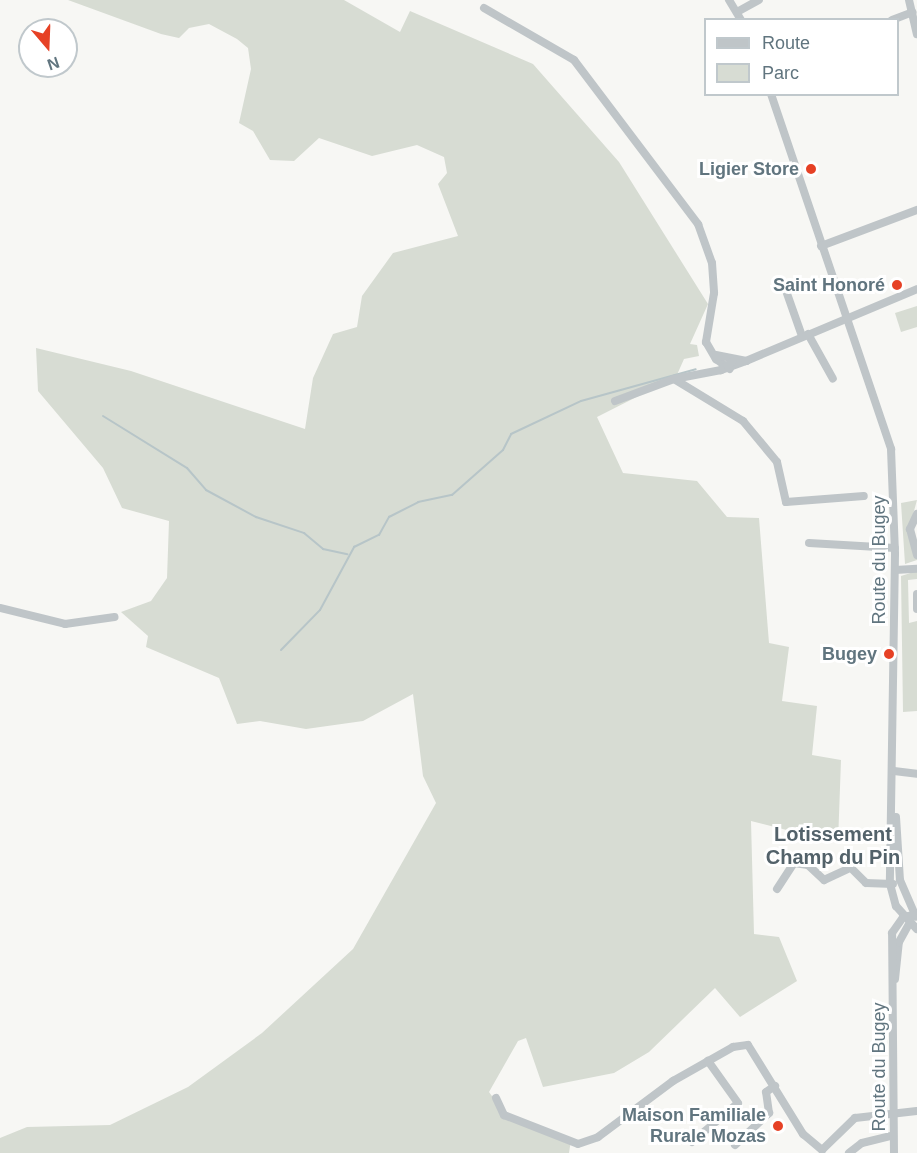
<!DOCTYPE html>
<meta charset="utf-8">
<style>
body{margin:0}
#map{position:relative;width:917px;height:1153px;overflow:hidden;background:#f7f7f4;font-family:Helvetica,sans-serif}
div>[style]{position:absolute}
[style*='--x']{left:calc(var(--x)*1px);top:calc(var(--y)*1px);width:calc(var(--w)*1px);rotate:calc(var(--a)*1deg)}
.green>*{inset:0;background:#d7dcd3}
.stream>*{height:2px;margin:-1px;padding:0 1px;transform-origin:1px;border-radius:1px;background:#b7c5c8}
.minor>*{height:8px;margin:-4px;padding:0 4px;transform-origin:4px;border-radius:4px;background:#bfc5c8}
.dots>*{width:16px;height:16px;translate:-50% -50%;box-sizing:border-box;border:3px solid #fff;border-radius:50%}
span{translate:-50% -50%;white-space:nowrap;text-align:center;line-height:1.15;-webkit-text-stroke:6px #fff;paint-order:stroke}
.poi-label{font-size:18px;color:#61757f;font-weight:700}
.right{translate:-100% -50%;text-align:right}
.street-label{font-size:18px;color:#61757f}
.neighbourhood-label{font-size:20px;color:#53626a;font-weight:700}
.legend{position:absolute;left:704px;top:18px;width:195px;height:78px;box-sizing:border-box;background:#fff;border:2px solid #c0c8cc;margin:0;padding:8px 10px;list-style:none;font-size:18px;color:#61757f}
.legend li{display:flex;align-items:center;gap:12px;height:30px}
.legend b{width:30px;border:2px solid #c0c8cc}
.north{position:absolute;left:18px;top:18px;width:60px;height:60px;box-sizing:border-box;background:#fff;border:2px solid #c0c8cc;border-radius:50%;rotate:161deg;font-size:16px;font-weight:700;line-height:24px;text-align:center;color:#61757f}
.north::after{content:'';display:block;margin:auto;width:21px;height:27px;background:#e64125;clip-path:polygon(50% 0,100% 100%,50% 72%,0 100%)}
</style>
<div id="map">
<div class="green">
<i style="clip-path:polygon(68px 0,344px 0,400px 32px,410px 11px,533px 64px,619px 162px,708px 304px,690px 344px,697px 345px,699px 356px,684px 359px,676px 377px,597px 417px,623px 473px,697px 481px,727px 517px,759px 518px,769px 643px,789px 647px,782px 701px,817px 706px,812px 755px,841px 760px,838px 843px,751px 821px,754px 934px,779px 937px,797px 981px,740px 1017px,715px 988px,649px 1052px,614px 1073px,543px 1087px,526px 1038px,518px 1041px,489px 1092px,505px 1114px,571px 1140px,569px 1153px,0 1153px,0 1138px,27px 1127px,110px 1125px,188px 1087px,262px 1033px,353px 949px,436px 803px,423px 776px,413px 694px,363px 721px,306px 729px,260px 721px,237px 724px,219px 678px,146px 647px,148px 636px,121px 612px,151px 601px,167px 578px,169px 521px,122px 508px,103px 468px,38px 391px,36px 348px,131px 371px,305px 429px,313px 378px,333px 334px,357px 327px,362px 296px,393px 253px,458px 236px,438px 184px,447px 173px,444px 157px,417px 145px,372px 156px,319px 138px,294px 161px,270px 160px,253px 131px,239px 123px,251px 69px,248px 48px,237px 39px,209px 24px,189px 28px,179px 38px,161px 34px)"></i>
<i style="clip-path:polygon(917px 306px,917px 327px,901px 332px,895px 313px)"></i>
<i style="clip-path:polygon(917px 500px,911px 522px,917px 560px,905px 564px,901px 503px)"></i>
<i style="clip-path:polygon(917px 571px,917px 579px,908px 580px,909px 623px,917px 621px,917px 711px,903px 712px,901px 576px)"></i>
</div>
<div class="stream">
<i style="--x:103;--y:416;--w:99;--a:31.8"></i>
<i style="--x:187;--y:468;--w:29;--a:49"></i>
<i style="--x:206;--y:490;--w:57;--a:28.4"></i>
<i style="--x:256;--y:517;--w:51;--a:18.4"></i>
<i style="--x:304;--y:533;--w:25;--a:40"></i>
<i style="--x:323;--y:549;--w:25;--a:12"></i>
<i style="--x:281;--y:650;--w:56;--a:-45.7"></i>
<i style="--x:320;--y:610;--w:72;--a:-61.6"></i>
<i style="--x:354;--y:547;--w:28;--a:-26"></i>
<i style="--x:379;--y:535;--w:21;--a:-61"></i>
<i style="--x:389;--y:517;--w:33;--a:-27"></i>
<i style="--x:418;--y:502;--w:35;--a:-12"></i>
<i style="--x:452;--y:495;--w:68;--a:-41.4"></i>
<i style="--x:503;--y:450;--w:18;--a:-63"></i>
<i style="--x:511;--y:434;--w:77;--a:-25.2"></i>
<i style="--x:581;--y:401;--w:119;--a:-15.5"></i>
</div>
<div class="minor">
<i style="--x:729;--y:0;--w:23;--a:59"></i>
<i style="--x:909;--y:0;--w:35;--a:77"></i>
<i style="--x:484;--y:8;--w:104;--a:30"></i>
<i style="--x:574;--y:60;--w:206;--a:52.9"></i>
<i style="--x:698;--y:224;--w:41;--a:70.3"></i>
<i style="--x:712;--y:263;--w:30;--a:86"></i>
<i style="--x:714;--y:293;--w:50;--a:99.3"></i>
<i style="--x:706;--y:342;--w:20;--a:60"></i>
<i style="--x:716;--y:359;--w:17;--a:36"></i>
<i style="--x:737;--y:12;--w:25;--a:-29"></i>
<i style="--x:892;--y:20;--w:22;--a:-21"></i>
<i style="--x:771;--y:94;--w:375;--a:71.3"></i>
<i style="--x:891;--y:449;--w:105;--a:87.8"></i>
<i style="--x:895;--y:554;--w:330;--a:90.9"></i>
<i style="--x:890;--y:884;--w:23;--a:75"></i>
<i style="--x:896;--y:906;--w:31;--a:48"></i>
<i style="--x:821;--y:246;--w:103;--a:-20.6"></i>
<i style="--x:784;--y:285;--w:54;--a:70.6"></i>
<i style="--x:808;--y:334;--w:51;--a:60.9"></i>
<i style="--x:716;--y:355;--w:31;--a:11"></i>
<i style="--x:746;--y:361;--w:27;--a:160"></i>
<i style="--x:721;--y:370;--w:14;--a:-36"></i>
<i style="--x:746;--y:361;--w:186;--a:-22.8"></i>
<i style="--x:674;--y:379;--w:81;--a:31.3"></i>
<i style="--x:743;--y:421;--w:53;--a:50.3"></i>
<i style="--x:777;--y:462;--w:41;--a:77.3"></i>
<i style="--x:786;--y:502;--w:78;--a:-4.4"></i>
<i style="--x:615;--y:401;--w:63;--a:-20.4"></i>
<i style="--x:674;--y:379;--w:48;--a:-10.8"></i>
<i style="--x:917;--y:514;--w:17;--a:115"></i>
<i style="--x:910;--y:529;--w:27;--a:75"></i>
<i style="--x:809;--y:543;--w:86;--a:3.3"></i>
<i style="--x:895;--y:570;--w:22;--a:-3"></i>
<i style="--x:917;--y:594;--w:15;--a:90"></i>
<i style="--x:0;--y:608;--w:67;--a:13.8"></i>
<i style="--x:65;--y:624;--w:50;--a:-8"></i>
<i style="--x:894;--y:771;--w:23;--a:7"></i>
<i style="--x:896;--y:817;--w:63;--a:86.4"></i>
<i style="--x:900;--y:880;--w:40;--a:66.6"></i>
<i style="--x:844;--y:861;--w:31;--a:45"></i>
<i style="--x:866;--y:883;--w:27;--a:2"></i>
<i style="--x:777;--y:889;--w:31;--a:-57"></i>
<i style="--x:794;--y:863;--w:14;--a:8"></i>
<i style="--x:808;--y:865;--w:22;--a:43"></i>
<i style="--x:824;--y:880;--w:26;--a:-25"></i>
<i style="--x:895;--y:979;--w:37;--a:-84"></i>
<i style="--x:899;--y:942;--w:23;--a:-61"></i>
<i style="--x:496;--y:1098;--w:19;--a:65"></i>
<i style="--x:504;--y:1115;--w:79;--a:21.4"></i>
<i style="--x:578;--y:1144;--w:21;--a:-19"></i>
<i style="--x:598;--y:1137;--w:94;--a:-36.7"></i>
<i style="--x:673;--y:1081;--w:69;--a:-29.5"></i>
<i style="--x:733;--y:1047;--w:15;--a:-8"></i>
<i style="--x:748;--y:1045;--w:105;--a:58.3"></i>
<i style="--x:803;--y:1134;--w:25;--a:40"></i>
<i style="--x:822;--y:1150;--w:46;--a:-44.1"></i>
<i style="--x:855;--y:1118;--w:62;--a:-6.4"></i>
<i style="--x:692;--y:1142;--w:60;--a:-40.3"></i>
<i style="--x:738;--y:1103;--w:52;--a:-125.5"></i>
<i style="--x:735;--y:1145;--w:47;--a:-43.3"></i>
<i style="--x:769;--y:1113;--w:21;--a:-98"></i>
<i style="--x:766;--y:1092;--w:11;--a:-34"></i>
<i style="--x:849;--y:1153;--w:16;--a:-38"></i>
<i style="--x:862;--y:1143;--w:32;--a:-14"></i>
<i style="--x:894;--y:1153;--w:220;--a:-90.5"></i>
<i style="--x:892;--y:933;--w:19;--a:-55"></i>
<i style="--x:903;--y:917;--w:10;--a:-11"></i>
</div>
<div class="dots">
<i style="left:811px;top:169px;background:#e64125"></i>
<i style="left:897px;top:285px;background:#e64125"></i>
<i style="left:889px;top:654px;background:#e64125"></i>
<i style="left:778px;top:1126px;background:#e64125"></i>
</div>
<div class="poi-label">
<span class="right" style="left:799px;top:169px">Ligier Store</span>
<span class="right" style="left:885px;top:285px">Saint Honoré</span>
<span class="right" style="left:877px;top:654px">Bugey</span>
<span class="right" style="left:766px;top:1126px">Maison Familiale<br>Rurale Mozas</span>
</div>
<div class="street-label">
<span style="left:879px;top:560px;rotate:-90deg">Route du Bugey</span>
<span style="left:879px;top:1067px;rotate:-90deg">Route du Bugey</span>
</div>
<div class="neighbourhood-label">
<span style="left:833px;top:846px">Lotissement<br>Champ du Pin</span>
</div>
<ul class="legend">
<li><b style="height:8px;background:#bfc5c8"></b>Route</li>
<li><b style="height:16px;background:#d7dcd3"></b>Parc</li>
</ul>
<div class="north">N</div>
</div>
